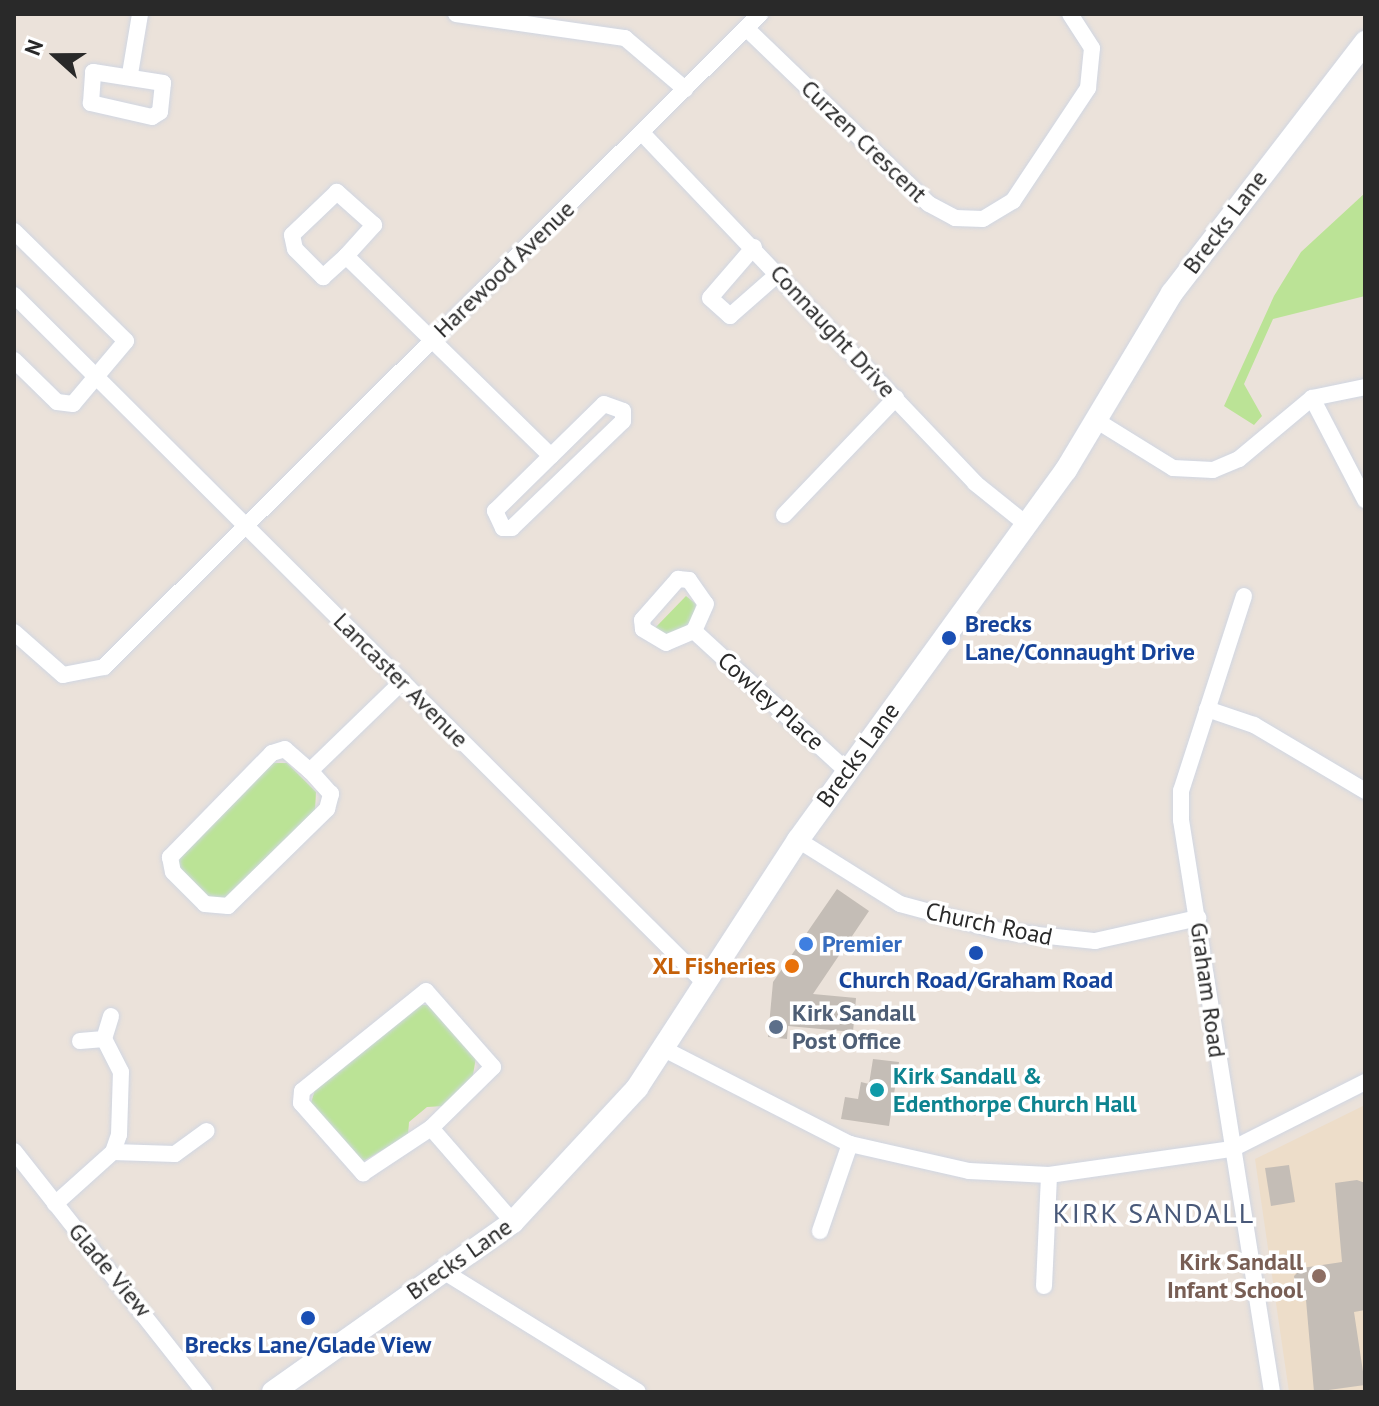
<!DOCTYPE html>
<style>
body{margin:0}
#map{position:relative;width:1379px;height:1406px;overflow:hidden;background:#ebe2da;font-family:"PT Sans",sans-serif}
div>[style]{position:absolute}
[style*='--x']{left:calc(var(--x)*1px);top:calc(var(--y)*1px);width:calc(var(--w)*1px);rotate:calc(var(--a)*1deg)}
.education>*{inset:0;background:#edddc9}
.green>*{inset:0;background:#bbe396}
.building>*{inset:0;background:#c4bdb6}
.roads{filter:drop-shadow(0 0 2px #d0d6e2) drop-shadow(0 0 2px #d0d6e2)}
.street>*{height:16px;margin:-8px;padding:0 8px;transform-origin:8px;border-radius:8px;background:#fff}
.secondary>*{height:22px;margin:-11px;padding:0 11px;transform-origin:11px;border-radius:11px;background:#fff}
.dots>*{width:22px;height:22px;translate:-50% -50%;box-sizing:border-box;border:4px solid #fff;border-radius:50%}
span{translate:-50% -50%;white-space:nowrap;text-align:center;line-height:1.15;-webkit-text-stroke:7px #fff;paint-order:stroke}
.street-label{font-size:24px;color:#292929}
.transit-label{font-size:24px;color:#164399;font-weight:700}
.left{translate:0 -50%;text-align:left}
.shop-label{font-size:24px;color:#366cbe;font-weight:700}
.food-label{font-size:24px;color:#c56008;font-weight:700}
.right{translate:-100% -50%;text-align:right}
.service-label{font-size:24px;color:#4e5e75;font-weight:700}
.culture-label{font-size:24px;color:#0d838f;font-weight:700}
.education-label{font-size:24px;color:#785e54;font-weight:700}
.quarter-label{font-size:28px;color:#495979;letter-spacing:2px}
.frame{position:absolute;inset:0;border:16px solid #292929;pointer-events:none}
.north{position:absolute;left:16px;top:16px;width:80px;height:80px;-webkit-text-stroke:6px #fff;paint-order:stroke;rotate:291deg;font-size:22px;font-weight:700;line-height:32px;text-align:center;color:#292929}
.north::after{content:'';display:block;margin:auto;width:28px;height:36px;background:#292929;clip-path:polygon(50% 0,100% 100%,50% 72%,0 100%)}
</style>
<div id="map">
<div class="education">
<i style="clip-path:polygon(1365px 1105px,1365px 1392px,1289px 1392px,1255px 1159px)"></i>
</div>
<div class="green">
<i style="clip-path:polygon(1365px 193px,1365px 296px,1273px 319px,1244px 384px,1262px 416px,1254px 425px,1224px 406px,1274px 296px,1301px 252px)"></i>
<i style="clip-path:polygon(686px 596px,696px 604px,694px 618px,673px 638px,655px 628px)"></i>
<i style="clip-path:polygon(272px 763px,287px 763px,316px 792px,315px 810px,226px 898px,211px 901px,178px 868px,181px 853px)"></i>
<i style="clip-path:polygon(416px 1005px,429px 1005px,476px 1057px,473px 1075px,444px 1106px,427px 1107px,409px 1122px,408px 1135px,362px 1162px,310px 1106px,315px 1090px)"></i>
</div>
<div class="building">
<i style="clip-path:polygon(837px 889px,869px 911px,813px 994px,856px 998px,853px 1032px,788px 1026px,787px 1039px,768px 1037px,773px 982px)"></i>
<i style="clip-path:polygon(873px 1059px,899px 1062px,889px 1126px,841px 1119px,845px 1097px,858px 1099px,861px 1082px,869px 1084px)"></i>
<i style="clip-path:polygon(1289px 1165px,1295px 1202px,1271px 1206px,1265px 1168px)"></i>
<i style="clip-path:polygon(1357px 1180px,1365px 1183px,1365px 1310px,1354px 1312px,1365px 1385px,1314px 1392px,1306px 1300px,1298px 1301px,1294px 1276px,1302px 1268px,1342px 1262px,1335px 1183px)"></i>
</div>
<div class="roads">
<div class="street">
<i style="--x:456;--y:14;--w:171;--a:8.1"></i>
<i style="--x:625;--y:38;--w:79;--a:40.4"></i>
<i style="--x:747;--y:29;--w:252;--a:43.9"></i>
<i style="--x:929;--y:204;--w:30;--a:28"></i>
<i style="--x:955;--y:218;--w:28;--a:2"></i>
<i style="--x:983;--y:219;--w:35;--a:-31"></i>
<i style="--x:1013;--y:201;--w:136;--a:-56.4"></i>
<i style="--x:1088;--y:88;--w:40;--a:-84.3"></i>
<i style="--x:1092;--y:48;--w:40;--a:-122.9"></i>
<i style="--x:93;--y:72;--w:71;--a:8.9"></i>
<i style="--x:163;--y:83;--w:29;--a:96"></i>
<i style="--x:160;--y:112;--w:9;--a:148"></i>
<i style="--x:152;--y:117;--w:63;--a:-167.1"></i>
<i style="--x:91;--y:103;--w:31;--a:-86"></i>
<i style="--x:130;--y:74;--w:61;--a:-80.5"></i>
<i style="--x:643;--y:134;--w:482;--a:46.4"></i>
<i style="--x:975;--y:483;--w:65;--a:38.8"></i>
<i style="--x:14;--y:231;--w:157;--a:44.5"></i>
<i style="--x:126;--y:341;--w:82;--a:130.1"></i>
<i style="--x:73;--y:404;--w:16;--a:-173"></i>
<i style="--x:57;--y:402;--w:60;--a:-135.7"></i>
<i style="--x:754;--y:247;--w:67;--a:130.8"></i>
<i style="--x:710;--y:298;--w:27;--a:42"></i>
<i style="--x:730;--y:316;--w:64;--a:-41.2"></i>
<i style="--x:346;--y:256;--w:42;--a:-47.9"></i>
<i style="--x:374;--y:225;--w:50;--a:-138.3"></i>
<i style="--x:337;--y:192;--w:62;--a:136.3"></i>
<i style="--x:292;--y:235;--w:14;--a:78"></i>
<i style="--x:295;--y:249;--w:40;--a:45"></i>
<i style="--x:323;--y:277;--w:31;--a:-42"></i>
<i style="--x:346;--y:256;--w:286;--a:44.3"></i>
<i style="--x:551;--y:456;--w:74;--a:-44.5"></i>
<i style="--x:604;--y:404;--w:20;--a:20"></i>
<i style="--x:623;--y:411;--w:10;--a:90"></i>
<i style="--x:623;--y:421;--w:154;--a:136.1"></i>
<i style="--x:512;--y:528;--w:9;--a:180"></i>
<i style="--x:503;--y:528;--w:19;--a:-115"></i>
<i style="--x:495;--y:511;--w:78;--a:-44.5"></i>
<i style="--x:14;--y:295;--w:974;--a:44.88"></i>
<i style="--x:1312;--y:398;--w:115;--a:62.5"></i>
<i style="--x:1094;--y:419;--w:93;--a:31.8"></i>
<i style="--x:1173;--y:468;--w:40;--a:2.9"></i>
<i style="--x:1213;--y:470;--w:28;--a:-23"></i>
<i style="--x:1239;--y:459;--w:95;--a:-39.9"></i>
<i style="--x:1312;--y:398;--w:54;--a:-11.7"></i>
<i style="--x:784;--y:515;--w:162;--a:-46.3"></i>
<i style="--x:678;--y:579;--w:11;--a:5"></i>
<i style="--x:689;--y:580;--w:29;--a:55"></i>
<i style="--x:706;--y:604;--w:30;--a:114"></i>
<i style="--x:694;--y:631;--w:30;--a:157"></i>
<i style="--x:666;--y:643;--w:27;--a:-149"></i>
<i style="--x:643;--y:629;--w:9;--a:-96"></i>
<i style="--x:642;--y:620;--w:55;--a:-48.7"></i>
<i style="--x:1244;--y:596;--w:205;--a:107.9"></i>
<i style="--x:1181;--y:791;--w:29;--a:90"></i>
<i style="--x:1181;--y:820;--w:579;--a:80.96"></i>
<i style="--x:694;--y:631;--w:207;--a:42.5"></i>
<i style="--x:14;--y:632;--w:65;--a:41.3"></i>
<i style="--x:63;--y:675;--w:42;--a:-11"></i>
<i style="--x:104;--y:667;--w:926;--a:-44.87"></i>
<i style="--x:1207;--y:709;--w:50;--a:18.8"></i>
<i style="--x:1254;--y:725;--w:129;--a:30.7"></i>
<i style="--x:310;--y:771;--w:33;--a:-139"></i>
<i style="--x:285;--y:749;--w:14;--a:163"></i>
<i style="--x:272;--y:753;--w:146;--a:134.4"></i>
<i style="--x:170;--y:857;--w:15;--a:79"></i>
<i style="--x:173;--y:872;--w:45;--a:45"></i>
<i style="--x:205;--y:904;--w:23;--a:5"></i>
<i style="--x:228;--y:906;--w:139;--a:-44.4"></i>
<i style="--x:327;--y:809;--w:16;--a:-75"></i>
<i style="--x:331;--y:794;--w:31;--a:-132"></i>
<i style="--x:310;--y:771;--w:129;--a:-44.1"></i>
<i style="--x:798;--y:840;--w:120;--a:32.1"></i>
<i style="--x:900;--y:904;--w:105;--a:15"></i>
<i style="--x:1001;--y:931;--w:95;--a:6.1"></i>
<i style="--x:1095;--y:941;--w:106;--a:-12.6"></i>
<i style="--x:80;--y:1041;--w:24;--a:-5"></i>
<i style="--x:104;--y:1039;--w:24;--a:-73"></i>
<i style="--x:664;--y:1049;--w:209;--a:27.1"></i>
<i style="--x:850;--y:1144;--w:122;--a:12.8"></i>
<i style="--x:969;--y:1171;--w:80;--a:2.9"></i>
<i style="--x:1049;--y:1175;--w:185;--a:-8.1"></i>
<i style="--x:1232;--y:1149;--w:149;--a:-26.7"></i>
<i style="--x:431;--y:1128;--w:87;--a:-44.5"></i>
<i style="--x:493;--y:1067;--w:101;--a:-131.4"></i>
<i style="--x:426;--y:991;--w:159;--a:141.1"></i>
<i style="--x:302;--y:1091;--w:12;--a:95"></i>
<i style="--x:301;--y:1103;--w:94;--a:48.5"></i>
<i style="--x:363;--y:1173;--w:82;--a:-33.5"></i>
<i style="--x:431;--y:1128;--w:125;--a:48.9"></i>
<i style="--x:14;--y:1151;--w:307;--a:51.7"></i>
<i style="--x:113;--y:1152;--w:62;--a:1.8"></i>
<i style="--x:175;--y:1154;--w:39;--a:-36"></i>
<i style="--x:55;--y:1204;--w:78;--a:-41.9"></i>
<i style="--x:113;--y:1152;--w:18;--a:-71"></i>
<i style="--x:119;--y:1135;--w:63;--a:-88.2"></i>
<i style="--x:121;--y:1072;--w:37;--a:-117"></i>
<i style="--x:820;--y:1231;--w:92;--a:-71"></i>
<i style="--x:443;--y:1271;--w:229;--a:31.8"></i>
<i style="--x:1044;--y:1286;--w:111;--a:-87.4"></i>
</div>
<div class="secondary">
<i style="--x:273;--y:1392;--w:294;--a:-35.3"></i>
<i style="--x:513;--y:1222;--w:183;--a:-47.2"></i>
<i style="--x:637;--y:1088;--w:296;--a:-57"></i>
<i style="--x:798;--y:840;--w:457;--a:-54.1"></i>
<i style="--x:1066;--y:470;--w:206;--a:-59.1"></i>
<i style="--x:1172;--y:293;--w:317;--a:-52.4"></i>
</div>
</div>
<div class="dots">
<i style="left:949px;top:638px;background:#1a4fb4"></i>
<i style="left:806px;top:944px;background:#3f7fe0"></i>
<i style="left:976px;top:953px;background:#1a4fb4"></i>
<i style="left:792px;top:966px;background:#e8710a"></i>
<i style="left:776px;top:1027px;background:#5c6f8a"></i>
<i style="left:877px;top:1090px;background:#0f9aa8"></i>
<i style="left:1319px;top:1276px;background:#8d6e63"></i>
<i style="left:308px;top:1318px;background:#1a4fb4"></i>
</div>
<div class="street-label">
<span style="left:864px;top:141px;rotate:44deg">Curzen Crescent</span>
<span style="left:1225px;top:222px;rotate:-53deg">Brecks Lane</span>
<span style="left:504px;top:269px;rotate:-44deg">Harewood Avenue</span>
<span style="left:833px;top:331px;rotate:47deg">Connaught Drive</span>
<span style="left:401px;top:680px;rotate:45deg">Lancaster Avenue</span>
<span style="left:771px;top:701px;rotate:42deg">Cowley Place</span>
<span style="left:858px;top:755px;rotate:-54deg">Brecks Lane</span>
<span style="left:989px;top:924px;rotate:12deg">Church Road</span>
<span style="left:1208px;top:990px;rotate:82deg">Graham Road</span>
<span style="left:459px;top:1259px;rotate:-35deg">Brecks Lane</span>
<span style="left:110px;top:1270px;rotate:50deg">Glade View</span>
</div>
<div class="transit-label">
<span class="left" style="left:965px;top:638px">Brecks<br>Lane/Connaught Drive</span>
<span style="left:976px;top:980px">Church Road/Graham Road</span>
<span style="left:308px;top:1345px">Brecks Lane/Glade View</span>
</div>
<div class="shop-label">
<span class="left" style="left:822px;top:944px">Premier</span>
</div>
<div class="food-label">
<span class="right" style="left:776px;top:966px">XL Fisheries</span>
</div>
<div class="service-label">
<span class="left" style="left:792px;top:1027px">Kirk Sandall<br>Post Office</span>
</div>
<div class="culture-label">
<span class="left" style="left:893px;top:1090px">Kirk Sandall &amp;<br>Edenthorpe Church Hall</span>
</div>
<div class="education-label">
<span class="right" style="left:1303px;top:1276px">Kirk Sandall<br>Infant School</span>
</div>
<div class="quarter-label">
<span style="left:1154px;top:1213px">KIRK SANDALL</span>
</div>
<div class="frame"></div>
<div class="north">N</div>
</div>
